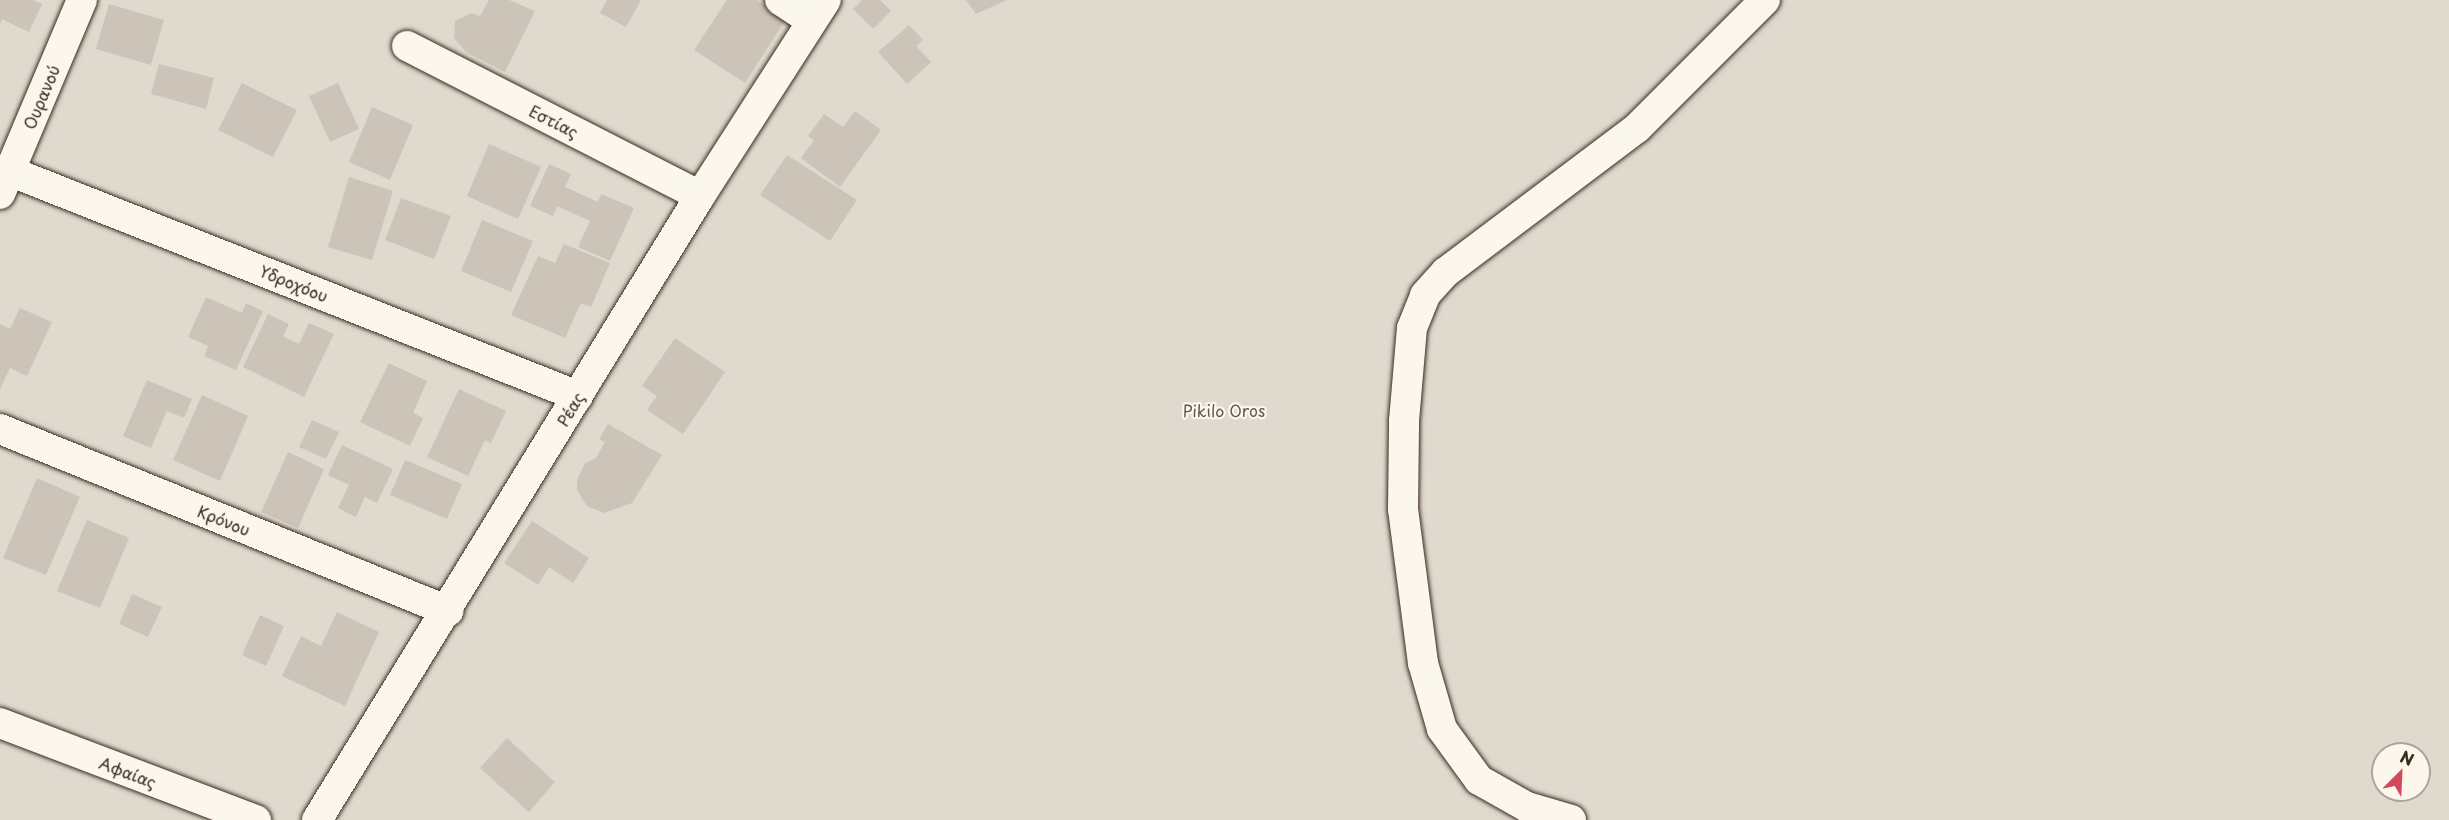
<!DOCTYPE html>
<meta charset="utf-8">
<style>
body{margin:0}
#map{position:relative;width:2449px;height:820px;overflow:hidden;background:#fbf7ec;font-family:"Playpen Sans",sans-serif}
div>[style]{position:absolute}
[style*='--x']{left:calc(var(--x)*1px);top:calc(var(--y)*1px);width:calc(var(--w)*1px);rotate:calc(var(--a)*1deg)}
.green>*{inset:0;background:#dfd9ce}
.building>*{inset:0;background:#ccc4b9}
.roads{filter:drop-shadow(0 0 2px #3b2a1e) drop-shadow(0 0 2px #3b2a1e)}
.street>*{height:30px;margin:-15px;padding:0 15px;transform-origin:15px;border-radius:15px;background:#fbf7ec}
span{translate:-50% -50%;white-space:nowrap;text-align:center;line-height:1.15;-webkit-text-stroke:4.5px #fbf7ec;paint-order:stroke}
.street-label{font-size:16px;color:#3b2a1e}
.park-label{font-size:16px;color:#64564a}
.north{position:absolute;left:2371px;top:742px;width:60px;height:60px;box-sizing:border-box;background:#fbf7ec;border:2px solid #aea59a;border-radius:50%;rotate:24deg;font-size:16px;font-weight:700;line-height:24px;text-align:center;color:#3b2a1e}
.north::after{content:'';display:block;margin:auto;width:21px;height:27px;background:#d1495b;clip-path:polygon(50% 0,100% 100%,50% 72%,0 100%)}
</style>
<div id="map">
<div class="green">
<i style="clip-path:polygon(evenodd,0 0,2449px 0,2449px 820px,0 820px,0 0,2383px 754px,2419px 754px,2419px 790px,2383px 790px,2383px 754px)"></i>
</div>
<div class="building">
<i style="clip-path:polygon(0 0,32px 0,42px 4px,29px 32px,2px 19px,0 24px)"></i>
<i style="clip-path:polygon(489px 0,509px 0,535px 11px,505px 72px,466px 52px,454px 38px,455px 21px,471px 13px,480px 16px)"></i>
<i style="clip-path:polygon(607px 0,641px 0,626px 27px,600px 13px)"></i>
<i style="clip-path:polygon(727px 0,757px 0,786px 19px,745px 83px,694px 50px)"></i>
<i style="clip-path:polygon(862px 0,880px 0,891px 11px,873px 29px,853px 9px)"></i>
<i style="clip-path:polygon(966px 0,1007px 0,976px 14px)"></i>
<i style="clip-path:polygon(109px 4px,164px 20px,151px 65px,96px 49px)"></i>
<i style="clip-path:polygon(909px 25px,923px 40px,916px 46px,931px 62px,907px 84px,878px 52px)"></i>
<i style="clip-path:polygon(159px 64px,214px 78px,206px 109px,151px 94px)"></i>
<i style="clip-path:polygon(242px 83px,297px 110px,273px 157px,218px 130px)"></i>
<i style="clip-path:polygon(338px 83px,359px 129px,330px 142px,309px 96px)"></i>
<i style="clip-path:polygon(372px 107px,413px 125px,390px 180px,349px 162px)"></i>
<i style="clip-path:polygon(855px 111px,881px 130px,840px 187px,801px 158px,814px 140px,808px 136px,824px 114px,843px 127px)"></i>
<i style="clip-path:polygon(489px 144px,541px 167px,518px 219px,467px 196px)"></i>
<i style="clip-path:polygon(787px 155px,857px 200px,830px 241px,760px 195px)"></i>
<i style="clip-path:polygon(549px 164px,571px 174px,565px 187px,598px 202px,601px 194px,634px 208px,610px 261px,578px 247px,590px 221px,557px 206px,553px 216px,530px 206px)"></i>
<i style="clip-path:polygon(349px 177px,393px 191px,372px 260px,328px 247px)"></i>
<i style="clip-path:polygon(401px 198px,451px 216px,434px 259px,385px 240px)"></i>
<i style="clip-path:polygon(482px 220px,533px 241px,511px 292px,461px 271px)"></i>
<i style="clip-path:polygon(564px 244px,610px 263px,591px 307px,581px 303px,565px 338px,511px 315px,538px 256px,555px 263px)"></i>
<i style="clip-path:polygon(206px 297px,242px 313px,246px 303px,263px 311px,236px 370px,204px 356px,208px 346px,188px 337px)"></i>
<i style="clip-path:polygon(20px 308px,52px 322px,27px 376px,10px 368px,0 389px,0 324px,10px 329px)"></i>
<i style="clip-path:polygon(268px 314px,289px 324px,283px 336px,299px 344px,309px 323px,334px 334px,304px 397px,243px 367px)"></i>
<i style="clip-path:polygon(675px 338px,725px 372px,683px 434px,647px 410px,657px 396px,642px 386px)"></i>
<i style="clip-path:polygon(389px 363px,427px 381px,413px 413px,423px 418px,410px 446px,360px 422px)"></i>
<i style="clip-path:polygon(147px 380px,192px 399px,184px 418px,167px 411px,151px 448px,123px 436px)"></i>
<i style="clip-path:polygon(459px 389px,506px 411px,491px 443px,485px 440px,468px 476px,427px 457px)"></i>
<i style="clip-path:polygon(202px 395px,248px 416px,220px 481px,173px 460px)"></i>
<i style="clip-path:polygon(312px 420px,339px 432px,326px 459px,299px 447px)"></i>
<i style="clip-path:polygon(608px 424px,662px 455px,632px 503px,604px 513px,587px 506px,577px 490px,577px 480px,585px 463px,596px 458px,605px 442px,599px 439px)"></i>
<i style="clip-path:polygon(342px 445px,393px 469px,377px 503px,365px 497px,356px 517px,338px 508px,349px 485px,328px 475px)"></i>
<i style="clip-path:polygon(288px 452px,324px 469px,298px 528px,261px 512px)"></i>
<i style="clip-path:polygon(405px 460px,462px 484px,447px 519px,390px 495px)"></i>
<i style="clip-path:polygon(37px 478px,80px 497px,46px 575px,3px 558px)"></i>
<i style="clip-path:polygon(87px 520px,129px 538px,100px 608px,57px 591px)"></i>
<i style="clip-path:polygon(532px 521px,589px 558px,573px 583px,549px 567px,538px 585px,504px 563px)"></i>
<i style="clip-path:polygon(132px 594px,162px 607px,148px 637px,119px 624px)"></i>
<i style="clip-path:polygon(337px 612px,379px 632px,345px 706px,282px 676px,301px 636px,321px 646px)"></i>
<i style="clip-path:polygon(260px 615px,284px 626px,266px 666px,242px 655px)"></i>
<i style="clip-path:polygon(507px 738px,555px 782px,529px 812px,480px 768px)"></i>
</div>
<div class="roads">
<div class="street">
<i style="--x:780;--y:0;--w:37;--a:33"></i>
<i style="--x:407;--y:46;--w:329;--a:27.1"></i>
<i style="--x:9;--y:171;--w:612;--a:21.58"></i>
<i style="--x:0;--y:194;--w:211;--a:-67.1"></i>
<i style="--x:0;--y:429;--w:484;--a:22.1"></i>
<i style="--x:0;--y:723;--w:274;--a:20.8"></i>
<i style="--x:317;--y:820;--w:732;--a:-58.46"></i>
<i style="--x:700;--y:196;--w:233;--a:-57.3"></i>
<i style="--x:1571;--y:820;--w:46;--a:-163.5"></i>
<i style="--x:1527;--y:807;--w:55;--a:-150.6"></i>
<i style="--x:1479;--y:780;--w:63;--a:-126"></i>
<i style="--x:1442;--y:729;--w:69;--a:-106.1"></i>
<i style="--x:1423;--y:663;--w:155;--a:-97.4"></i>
<i style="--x:1403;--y:509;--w:88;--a:-89.3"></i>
<i style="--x:1404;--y:421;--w:93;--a:-85.1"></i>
<i style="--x:1412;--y:328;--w:35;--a:-68"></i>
<i style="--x:1425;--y:295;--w:31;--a:-48"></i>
<i style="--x:1446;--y:272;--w:239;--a:-37"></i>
<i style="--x:1637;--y:128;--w:181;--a:-45"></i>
</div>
</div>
<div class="street-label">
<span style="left:41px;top:97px;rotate:-67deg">Ουρανού</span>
<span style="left:554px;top:121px;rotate:27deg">Εστίας</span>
<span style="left:294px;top:283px;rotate:22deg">Υδροχόου</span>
<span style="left:570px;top:409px;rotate:-59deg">Ρέας</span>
<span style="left:224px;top:520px;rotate:22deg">Κρόνου</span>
<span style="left:128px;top:772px;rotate:21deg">Αφαίας</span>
</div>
<div class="park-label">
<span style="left:1224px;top:410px">Pikilo Oros</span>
</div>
<div class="north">N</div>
</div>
